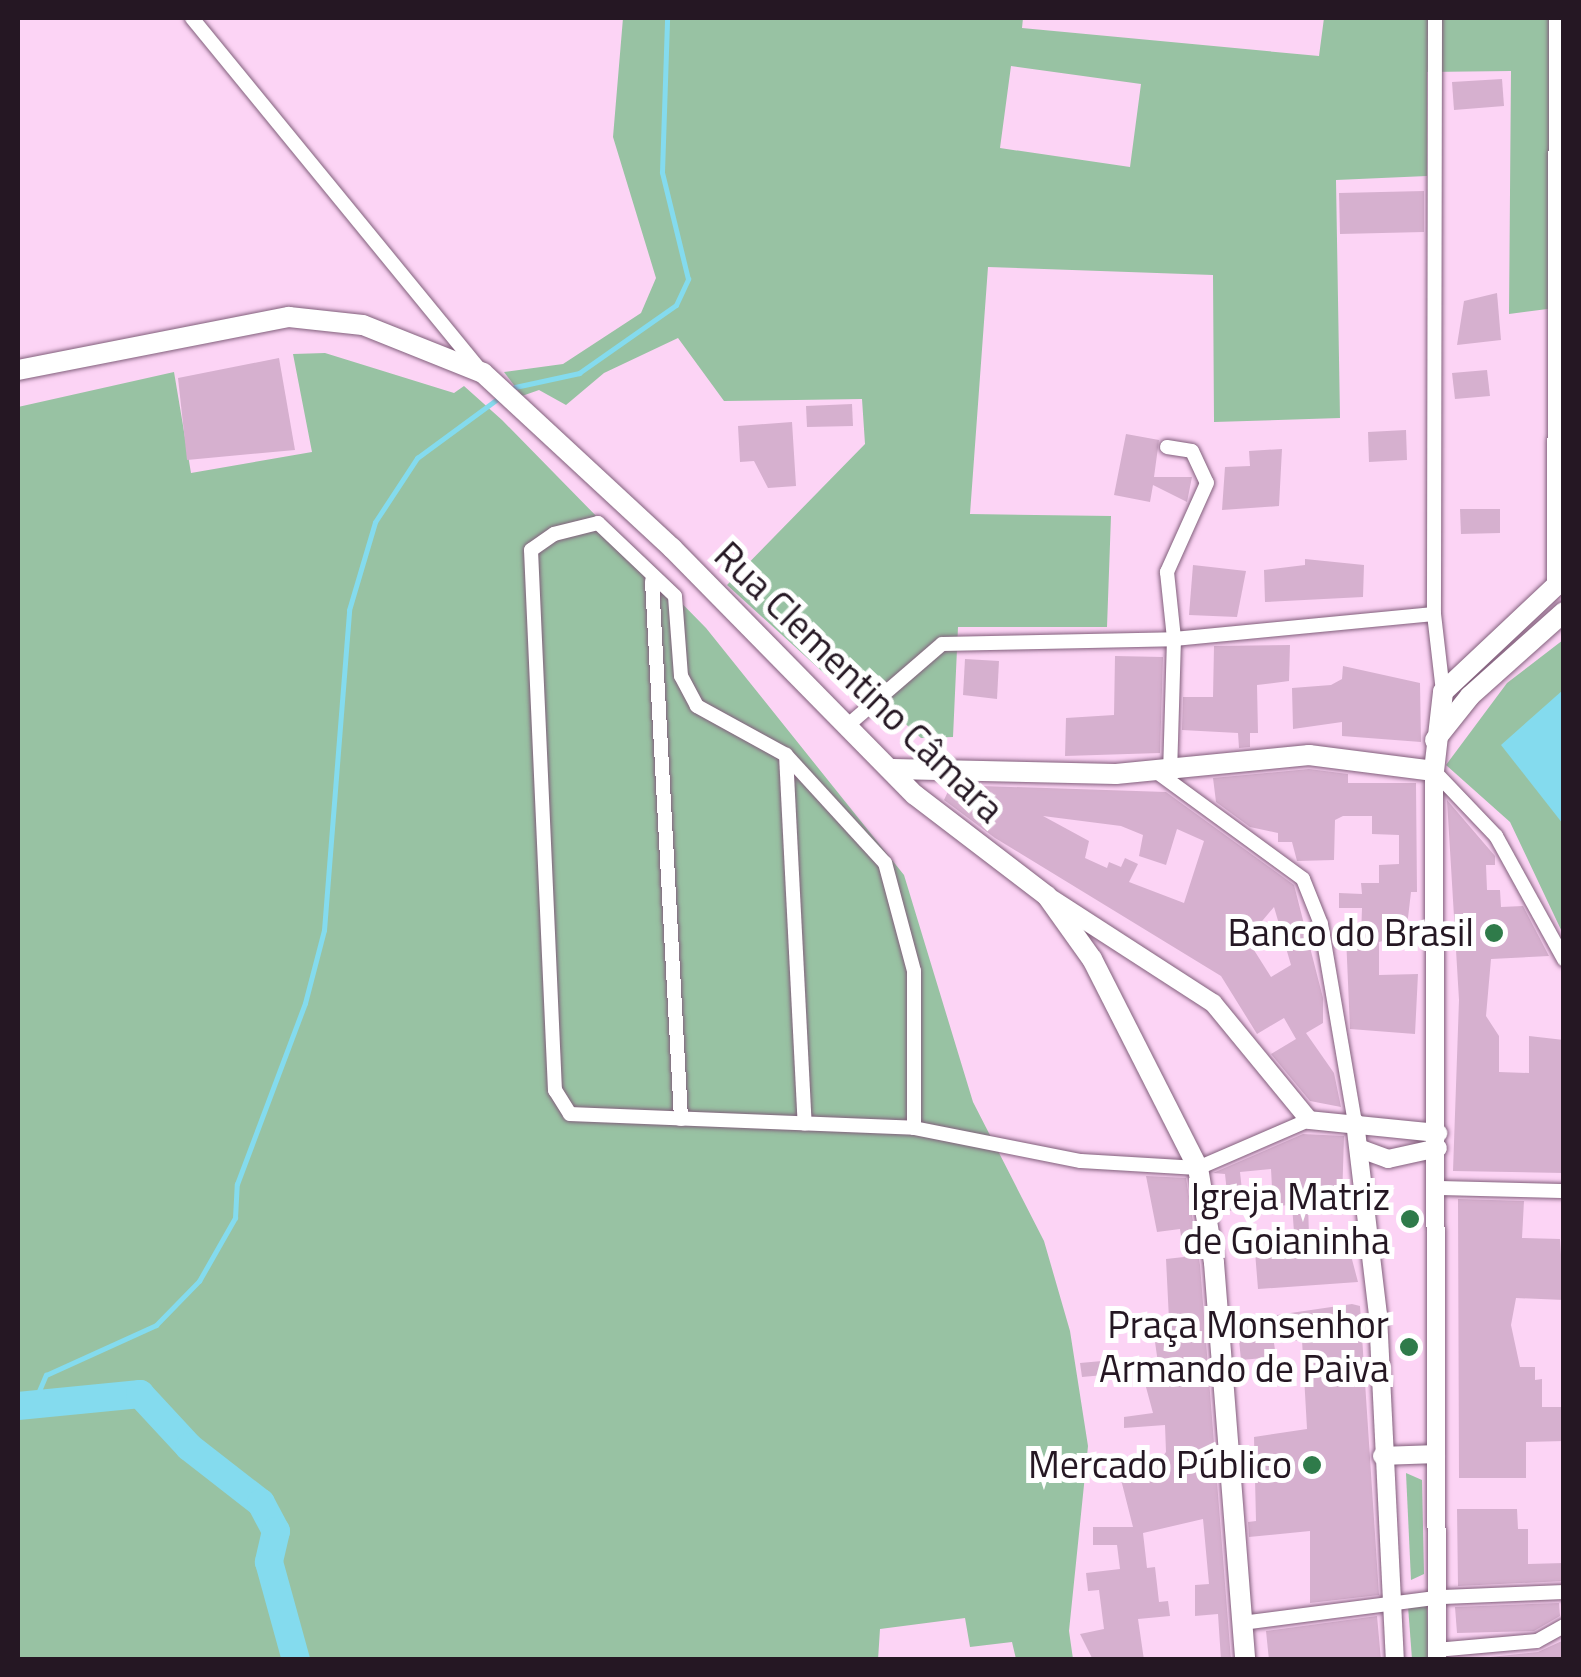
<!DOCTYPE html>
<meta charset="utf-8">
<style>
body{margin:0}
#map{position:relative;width:1581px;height:1677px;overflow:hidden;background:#fcd4f5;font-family:"Titillium Web",sans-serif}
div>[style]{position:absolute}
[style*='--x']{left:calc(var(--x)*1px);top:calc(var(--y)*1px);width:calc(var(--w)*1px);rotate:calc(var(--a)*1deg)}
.green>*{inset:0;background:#98c2a3}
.water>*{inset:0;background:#84dbee}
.stream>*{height:5px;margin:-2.5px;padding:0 2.5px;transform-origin:2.5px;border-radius:2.5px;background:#84dbee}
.river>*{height:28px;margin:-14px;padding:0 14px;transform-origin:14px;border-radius:14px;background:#84dbee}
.building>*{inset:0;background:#d6b0cf}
.roads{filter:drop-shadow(0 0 2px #815f7b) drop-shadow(0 0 2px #815f7b)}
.minor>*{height:14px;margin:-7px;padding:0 7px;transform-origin:7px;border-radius:7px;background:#fff}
.tertiary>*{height:18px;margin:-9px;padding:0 9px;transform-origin:9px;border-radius:9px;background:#fff}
.secondary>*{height:20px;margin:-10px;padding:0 10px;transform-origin:10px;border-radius:10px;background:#fff}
.dots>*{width:28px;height:28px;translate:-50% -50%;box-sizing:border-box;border:5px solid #fff;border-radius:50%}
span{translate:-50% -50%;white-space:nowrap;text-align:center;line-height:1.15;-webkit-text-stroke:10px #fff;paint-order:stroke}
.street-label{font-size:38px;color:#251723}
.poi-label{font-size:38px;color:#251723}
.right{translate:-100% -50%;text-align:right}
.frame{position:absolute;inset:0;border:20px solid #251723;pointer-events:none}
</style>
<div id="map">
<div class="green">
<i style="clip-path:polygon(evenodd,623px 18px,1023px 18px,1022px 28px,1319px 56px,1324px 18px,1563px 18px,1563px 307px,1509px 314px,1511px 71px,1427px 72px,1427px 176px,1336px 180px,1340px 418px,1214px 422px,1213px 275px,988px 267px,970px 514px,1111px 516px,1107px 627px,958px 627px,953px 737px,921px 738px,839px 663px,827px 676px,727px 585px,865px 444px,862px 399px,724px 401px,678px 338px,604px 373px,566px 405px,539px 390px,522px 396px,504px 372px,563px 364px,641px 313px,656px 278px,613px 137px,623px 18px,1011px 66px,1141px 84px,1130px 167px,1000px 148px,1011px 66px)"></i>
<i style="clip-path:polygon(325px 353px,454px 393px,464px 386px,502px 420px,706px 628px,904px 875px,973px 1102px,1044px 1241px,1070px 1331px,1088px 1446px,1069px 1631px,1073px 1659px,1016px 1659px,1012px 1642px,970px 1647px,965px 1618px,880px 1629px,878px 1660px,18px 1659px,18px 407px,174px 372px,191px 473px,312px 452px,293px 354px)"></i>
<i style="clip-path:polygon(1563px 640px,1563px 934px,1510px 822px,1446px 765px,1507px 683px)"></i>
<i style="clip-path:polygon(1406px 1473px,1422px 1480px,1424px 1574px,1411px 1580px)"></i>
<i style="clip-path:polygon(1427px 1603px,1429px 1659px,1412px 1659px,1408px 1606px)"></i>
</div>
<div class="water">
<i style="clip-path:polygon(1563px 690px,1563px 824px,1501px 745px)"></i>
</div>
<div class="stream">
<i style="--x:515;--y:387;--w:66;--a:-12.3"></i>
<i style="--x:579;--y:373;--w:118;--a:-35"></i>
<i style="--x:676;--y:305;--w:29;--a:-65"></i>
<i style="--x:688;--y:279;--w:110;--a:-103.7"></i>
<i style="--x:662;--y:172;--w:154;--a:-88.1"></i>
<i style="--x:33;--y:1405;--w:33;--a:-67"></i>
<i style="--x:46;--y:1375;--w:121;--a:-24.4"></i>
<i style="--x:156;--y:1325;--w:62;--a:-45.7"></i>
<i style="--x:199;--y:1281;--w:73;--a:-60.3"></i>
<i style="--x:235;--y:1218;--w:34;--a:-87"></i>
<i style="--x:237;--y:1184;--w:193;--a:-69.4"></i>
<i style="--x:305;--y:1003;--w:75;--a:-75.4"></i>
<i style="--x:324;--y:930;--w:321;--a:-85.5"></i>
<i style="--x:349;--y:610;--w:92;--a:-73.5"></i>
<i style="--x:375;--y:522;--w:77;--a:-56.7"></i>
<i style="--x:417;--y:458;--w:103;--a:-36.3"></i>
</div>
<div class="river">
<i style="--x:18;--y:1406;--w:123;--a:-5.6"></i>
<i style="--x:140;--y:1394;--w:72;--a:47.2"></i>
<i style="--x:189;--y:1447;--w:91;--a:37.9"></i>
<i style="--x:261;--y:1503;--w:32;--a:62"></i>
<i style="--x:276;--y:1531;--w:32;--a:103"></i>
<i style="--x:269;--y:1562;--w:102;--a:74.6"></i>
</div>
<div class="building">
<i style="clip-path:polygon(1502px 79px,1504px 106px,1454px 110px,1452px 82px)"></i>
<i style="clip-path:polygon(1424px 191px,1424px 232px,1340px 234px,1339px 193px)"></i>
<i style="clip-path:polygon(1497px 293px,1501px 340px,1457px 345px,1464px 301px)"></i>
<i style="clip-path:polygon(279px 358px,295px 450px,187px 460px,178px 378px)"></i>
<i style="clip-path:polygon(1487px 370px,1490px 396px,1455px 399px,1452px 373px)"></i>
<i style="clip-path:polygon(852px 404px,853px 426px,807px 427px,806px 406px)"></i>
<i style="clip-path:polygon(792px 422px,796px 486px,768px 488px,754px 461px,740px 462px,738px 426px)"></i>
<i style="clip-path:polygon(1406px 430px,1407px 460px,1369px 462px,1368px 432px)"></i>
<i style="clip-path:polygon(1126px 434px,1159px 440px,1154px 477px,1192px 477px,1187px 502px,1153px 485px,1150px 502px,1114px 495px)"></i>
<i style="clip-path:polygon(1282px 449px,1279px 506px,1222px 510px,1225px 467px,1250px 466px,1249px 451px)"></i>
<i style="clip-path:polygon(1460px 509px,1500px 509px,1500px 533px,1461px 534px)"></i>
<i style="clip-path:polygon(1305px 559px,1364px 565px,1363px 597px,1265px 602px,1264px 570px,1305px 565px)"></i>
<i style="clip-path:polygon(1193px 565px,1246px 571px,1237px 617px,1189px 615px)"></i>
<i style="clip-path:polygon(1290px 645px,1289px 681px,1257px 685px,1258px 733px,1250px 733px,1250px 747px,1239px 748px,1238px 733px,1182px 730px,1183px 697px,1213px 697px,1214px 646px)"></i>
<i style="clip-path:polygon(1115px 656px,1163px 657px,1160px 753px,1065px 756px,1066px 718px,1114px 715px)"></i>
<i style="clip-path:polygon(965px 659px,999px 661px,997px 699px,963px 695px)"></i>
<i style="clip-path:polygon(1343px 666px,1420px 683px,1421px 742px,1342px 736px,1342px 722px,1293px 729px,1292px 688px,1331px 685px,1342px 679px)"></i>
<i style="clip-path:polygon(1309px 769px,1348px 774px,1348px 783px,1416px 783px,1417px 892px,1411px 892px,1406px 935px,1379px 942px,1379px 975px,1418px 974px,1415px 1034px,1350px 1029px,1346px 936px,1361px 936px,1362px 908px,1339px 908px,1339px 893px,1362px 894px,1361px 883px,1379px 883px,1379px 865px,1399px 864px,1399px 835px,1372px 834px,1372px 816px,1343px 816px,1335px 820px,1334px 860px,1297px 861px,1292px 842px,1278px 842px,1278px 833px,1250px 827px,1216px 802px,1213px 778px)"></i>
<i style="clip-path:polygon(evenodd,951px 785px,1166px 792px,1294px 885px,1323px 998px,1323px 1023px,1306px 1033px,1334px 1073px,1341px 1107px,1310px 1101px,1271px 1054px,1296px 1039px,1284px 1018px,1257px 1034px,1221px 976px,995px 838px,944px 800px,951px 785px,1043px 816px,1121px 826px,1143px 835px,1139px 856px,1166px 865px,1177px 829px,1204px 841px,1184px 903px,1129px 882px,1138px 864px,1125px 858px,1121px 867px,1109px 862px,1107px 868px,1085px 858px,1089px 841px,1043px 816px,951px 785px,1274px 907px,1291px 965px,1271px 977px,1247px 939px,1274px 907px)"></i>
<i style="clip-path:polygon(1447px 800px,1495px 856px,1495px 865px,1486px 865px,1487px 890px,1500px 890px,1501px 907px,1523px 906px,1549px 956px,1491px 959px,1486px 1016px,1499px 1036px,1499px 1072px,1529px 1073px,1529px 1036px,1564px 1040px,1564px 1173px,1453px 1171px,1459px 1000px)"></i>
<i style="clip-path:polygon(1303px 1134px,1344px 1136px,1342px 1201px,1308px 1203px,1309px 1236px,1345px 1233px,1358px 1282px,1258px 1289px,1254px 1239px,1294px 1232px,1292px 1205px,1273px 1206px,1271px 1169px,1240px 1172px,1244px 1209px,1229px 1211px,1225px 1174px,1213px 1173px)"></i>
<i style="clip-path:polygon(1146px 1176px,1186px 1178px,1200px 1265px,1231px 1660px,1221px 1660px,1218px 1614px,1195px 1616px,1195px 1585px,1209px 1584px,1203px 1519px,1143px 1533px,1147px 1568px,1155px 1567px,1159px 1602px,1168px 1601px,1170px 1616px,1138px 1619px,1144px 1660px,1093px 1660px,1080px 1634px,1104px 1629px,1099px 1590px,1088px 1591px,1086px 1573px,1120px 1569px,1117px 1545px,1093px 1545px,1093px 1527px,1133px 1527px,1116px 1460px,1159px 1462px,1166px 1452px,1165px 1425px,1124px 1428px,1124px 1417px,1153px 1413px,1140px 1365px,1158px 1363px,1155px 1342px,1170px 1340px,1166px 1259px,1184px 1257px,1180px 1229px,1157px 1232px)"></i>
<i style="clip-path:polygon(1458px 1199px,1524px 1201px,1522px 1238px,1560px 1239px,1564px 1300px,1516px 1298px,1511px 1325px,1520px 1367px,1535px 1367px,1535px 1380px,1542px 1379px,1542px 1407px,1564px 1407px,1564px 1441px,1526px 1442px,1526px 1478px,1459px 1478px)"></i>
<i style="clip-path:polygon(1352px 1304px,1360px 1306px,1379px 1595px,1310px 1603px,1310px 1531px,1249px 1537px,1248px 1522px,1256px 1521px,1254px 1437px,1307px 1429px,1302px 1340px,1274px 1343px,1276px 1357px,1241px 1360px,1237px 1321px)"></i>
<i style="clip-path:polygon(1113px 1360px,1115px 1374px,1082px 1377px,1080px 1363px)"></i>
<i style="clip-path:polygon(1457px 1509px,1517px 1509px,1518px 1529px,1528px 1529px,1528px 1564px,1564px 1563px,1564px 1581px,1458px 1586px)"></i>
<i style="clip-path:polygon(1559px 1603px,1560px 1616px,1534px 1631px,1457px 1633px,1455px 1607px)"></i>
<i style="clip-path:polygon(1377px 1616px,1381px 1660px,1269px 1660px,1266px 1631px)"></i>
<i style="clip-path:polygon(1564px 1640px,1564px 1660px,1462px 1660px,1538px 1652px)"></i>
</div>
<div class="roads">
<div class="minor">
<i style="--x:192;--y:18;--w:453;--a:50.7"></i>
<i style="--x:1435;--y:18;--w:596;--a:90.1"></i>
<i style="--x:1434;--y:614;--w:79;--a:83.4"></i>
<i style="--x:1167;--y:447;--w:25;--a:9"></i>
<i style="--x:1192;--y:451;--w:35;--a:65"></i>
<i style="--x:1207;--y:483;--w:98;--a:114.2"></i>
<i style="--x:1167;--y:572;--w:67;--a:84"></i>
<i style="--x:1174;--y:639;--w:132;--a:91.7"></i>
<i style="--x:652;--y:581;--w:539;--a:86.91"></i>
<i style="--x:1554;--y:587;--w:569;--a:-89.8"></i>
<i style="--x:847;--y:726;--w:125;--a:-40.8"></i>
<i style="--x:942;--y:644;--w:232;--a:-1.2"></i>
<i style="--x:1174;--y:639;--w:261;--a:-5.5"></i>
<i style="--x:786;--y:755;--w:369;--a:87.1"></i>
<i style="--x:1434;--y:771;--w:90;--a:46.4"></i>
<i style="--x:1496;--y:836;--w:141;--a:61.1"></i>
<i style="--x:1157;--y:772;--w:181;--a:36.2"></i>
<i style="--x:1303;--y:879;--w:48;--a:68.2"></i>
<i style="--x:1321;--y:924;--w:201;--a:80.3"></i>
<i style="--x:914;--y:1128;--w:157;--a:-90"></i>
<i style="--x:914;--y:971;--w:112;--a:-105"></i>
<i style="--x:885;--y:863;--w:147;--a:-132.5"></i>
<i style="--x:786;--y:755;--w:102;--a:-151.2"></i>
<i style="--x:697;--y:706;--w:34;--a:-118"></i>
<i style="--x:681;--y:676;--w:80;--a:-94.3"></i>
<i style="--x:675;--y:596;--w:106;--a:-136.5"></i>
<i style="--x:598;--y:523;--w:45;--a:166"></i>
<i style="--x:554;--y:534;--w:28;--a:145"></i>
<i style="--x:531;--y:550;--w:541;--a:87.46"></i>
<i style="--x:555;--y:1090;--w:28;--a:58"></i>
<i style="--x:570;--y:1114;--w:344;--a:2.3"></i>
<i style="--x:914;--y:1128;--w:170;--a:11.2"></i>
<i style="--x:1081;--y:1161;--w:117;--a:3.4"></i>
<i style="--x:1198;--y:1168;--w:121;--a:-23.4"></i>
<i style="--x:1437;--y:1188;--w:127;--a:1.4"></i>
<i style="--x:1242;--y:1623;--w:203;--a:-7.4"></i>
<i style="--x:1443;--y:1597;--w:121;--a:-2.4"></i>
<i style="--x:1436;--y:1650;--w:101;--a:-5.1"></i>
<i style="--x:1537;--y:1641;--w:31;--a:-29"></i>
</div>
<div class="tertiary">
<i style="--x:1434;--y:771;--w:889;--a:89.81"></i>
<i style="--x:1052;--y:899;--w:192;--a:32.9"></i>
<i style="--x:1213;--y:1003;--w:151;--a:50.6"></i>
<i style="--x:1309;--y:1120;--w:130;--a:5.8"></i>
<i style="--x:1355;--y:1122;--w:194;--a:83.2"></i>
<i style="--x:1378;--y:1315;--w:345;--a:87.2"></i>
<i style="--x:1361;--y:1149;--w:29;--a:20"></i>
<i style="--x:1388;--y:1159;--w:51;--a:-12.4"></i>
<i style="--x:1382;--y:1456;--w:54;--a:-2.1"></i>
</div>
<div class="secondary">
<i style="--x:18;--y:370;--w:276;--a:-11.1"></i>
<i style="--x:289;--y:317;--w:74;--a:6.2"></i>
<i style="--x:363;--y:325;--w:129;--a:21.8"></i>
<i style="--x:483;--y:373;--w:258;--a:42.8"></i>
<i style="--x:672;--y:548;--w:346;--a:45.5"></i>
<i style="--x:915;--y:795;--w:166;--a:37.4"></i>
<i style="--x:1047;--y:896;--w:77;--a:54.5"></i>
<i style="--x:1092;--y:959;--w:234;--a:63.1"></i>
<i style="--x:1198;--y:1168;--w:96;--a:80.4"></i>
<i style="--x:1214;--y:1263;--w:398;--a:85.5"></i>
<i style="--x:1435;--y:740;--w:56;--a:-51.5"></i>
<i style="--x:1470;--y:696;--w:126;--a:-41.8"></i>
<i style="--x:893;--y:769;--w:223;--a:1.3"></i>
<i style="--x:1116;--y:774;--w:194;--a:-5.6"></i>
<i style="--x:1309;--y:755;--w:126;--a:7.3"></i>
<i style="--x:1434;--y:771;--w:80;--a:-83.5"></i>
<i style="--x:1443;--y:692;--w:166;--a:-43.3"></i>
</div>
</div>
<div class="dots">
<i style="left:1494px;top:933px;background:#2f7b4a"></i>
<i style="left:1410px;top:1219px;background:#2f7b4a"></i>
<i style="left:1409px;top:1347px;background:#2f7b4a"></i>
<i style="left:1312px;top:1465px;background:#2f7b4a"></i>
</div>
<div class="street-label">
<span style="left:859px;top:682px;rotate:44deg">Rua Clementino Câmara</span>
</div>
<div class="poi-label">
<span class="right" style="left:1474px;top:933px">Banco do Brasil</span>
<span class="right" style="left:1390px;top:1219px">Igreja Matriz<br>de Goianinha</span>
<span class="right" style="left:1389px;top:1347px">Praça Monsenhor<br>Armando de Paiva</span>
<span class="right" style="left:1292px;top:1465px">Mercado Público</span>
</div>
<div class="frame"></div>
</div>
